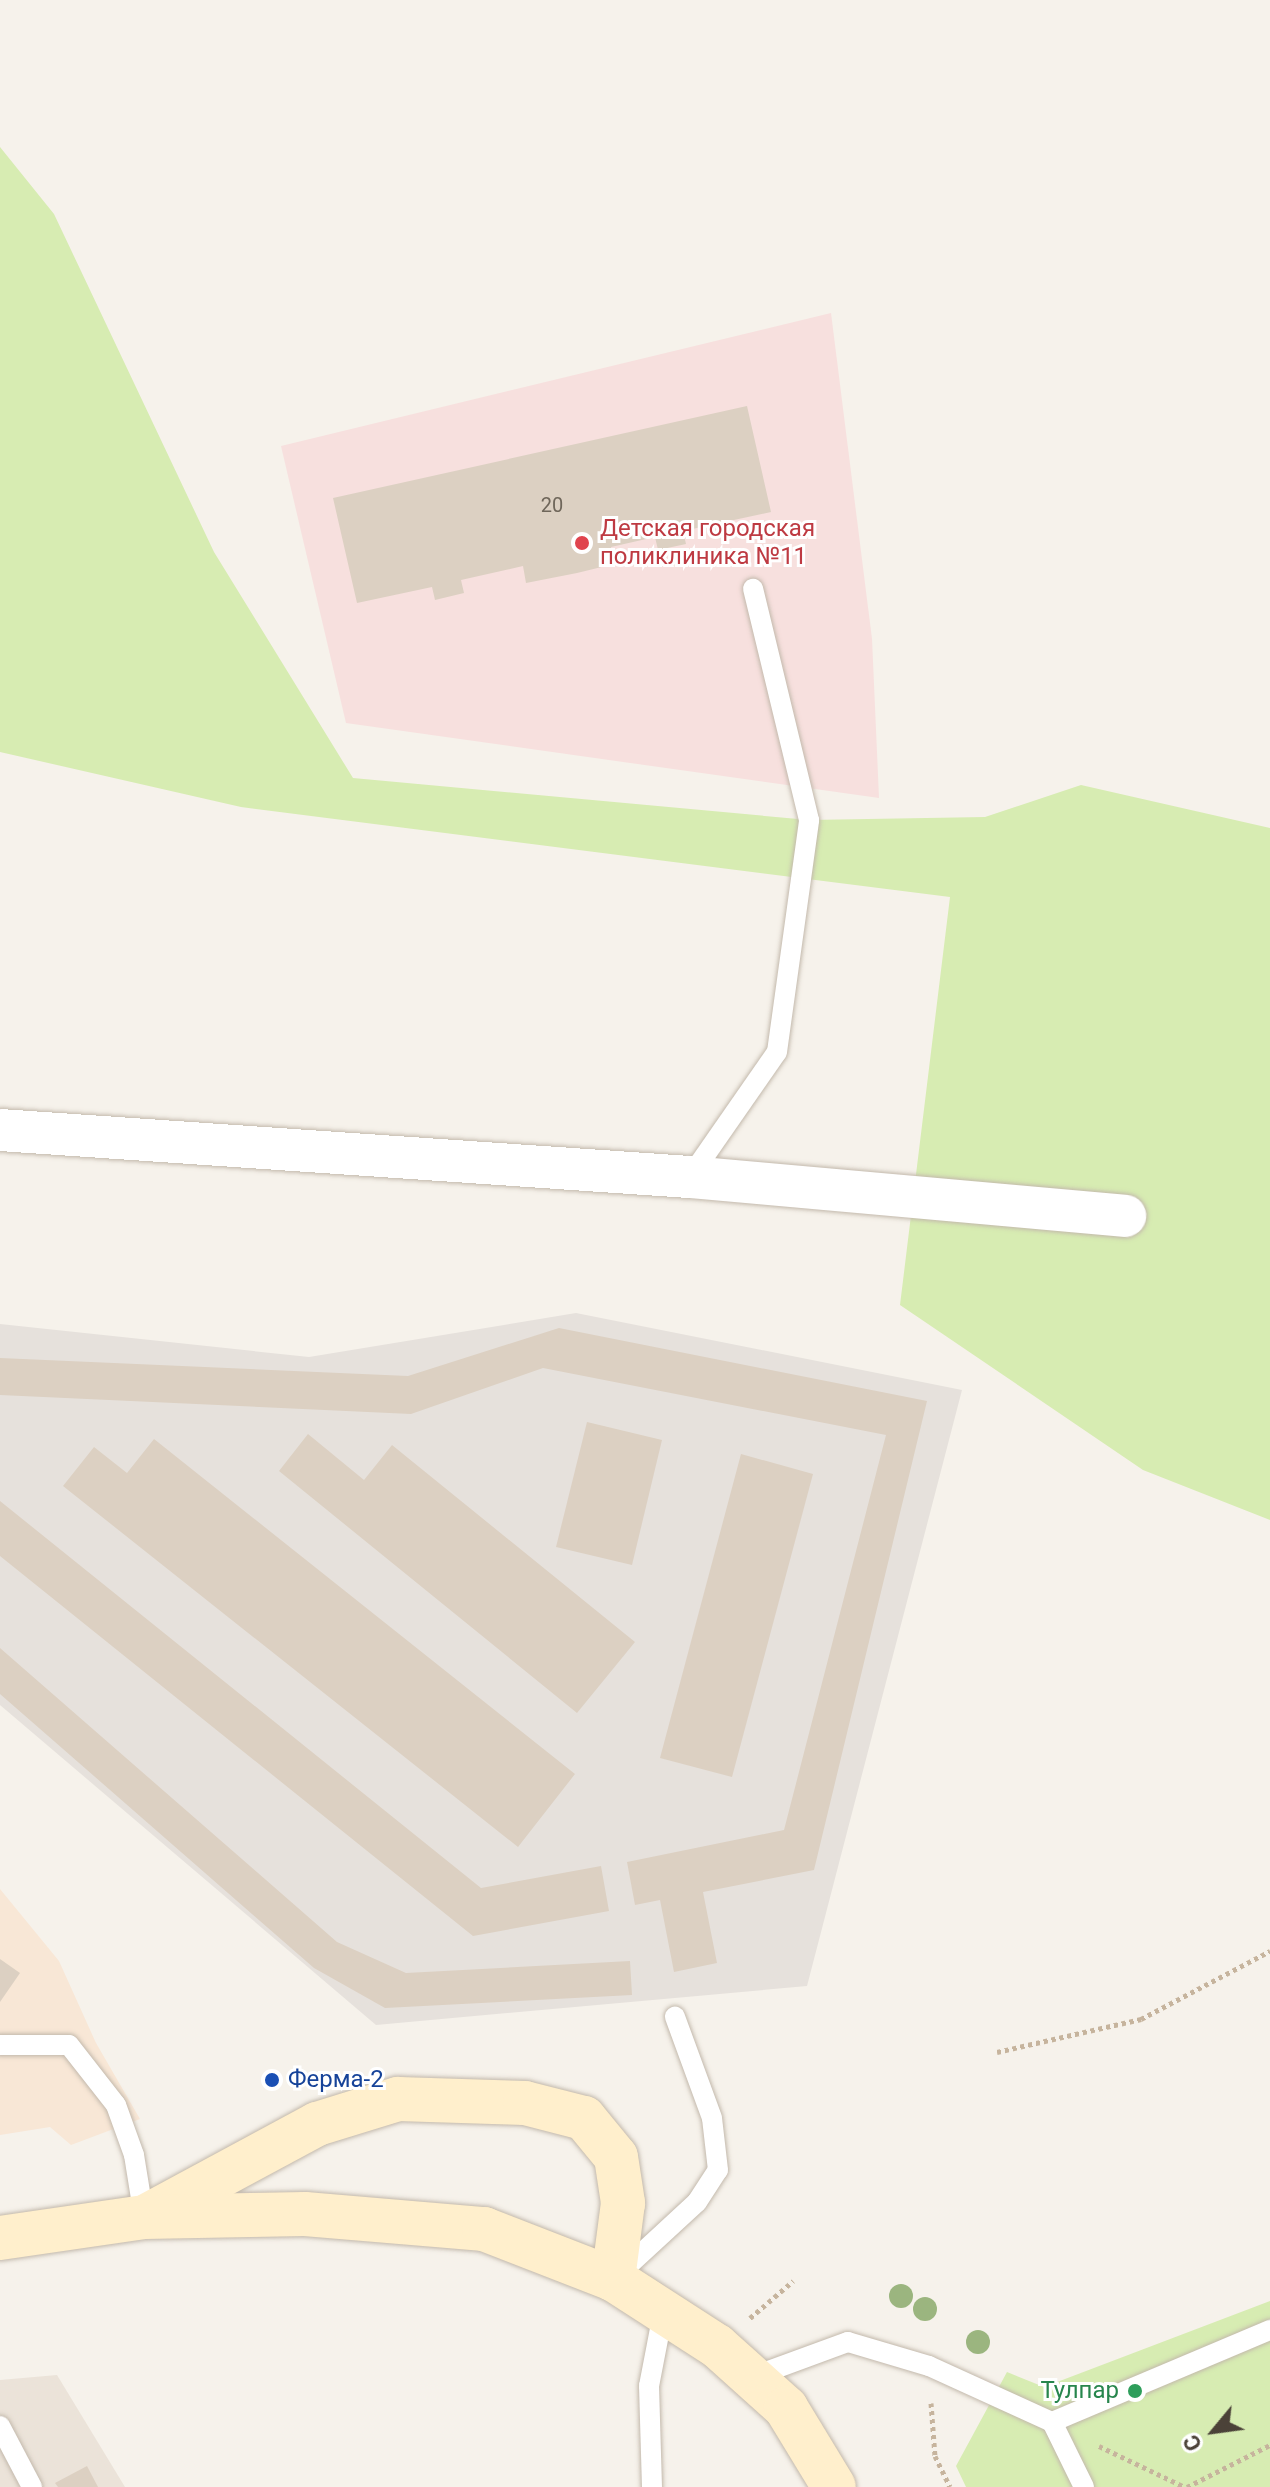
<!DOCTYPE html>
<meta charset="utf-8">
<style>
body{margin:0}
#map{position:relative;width:1270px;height:2487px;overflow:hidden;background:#f6f2eb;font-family:Roboto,sans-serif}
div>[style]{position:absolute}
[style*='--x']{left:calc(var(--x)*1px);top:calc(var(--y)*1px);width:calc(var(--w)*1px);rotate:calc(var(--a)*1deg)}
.residential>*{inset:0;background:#ebe3d9}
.commercial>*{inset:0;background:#f8e7d6}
.industrial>*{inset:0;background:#e6e1dc}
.medical>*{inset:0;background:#f7e0de}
.green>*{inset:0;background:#d7ecb2}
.building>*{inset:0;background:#dcd0c2}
.path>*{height:5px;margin-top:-2.5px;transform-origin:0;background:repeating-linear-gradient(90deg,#c6b49d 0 4px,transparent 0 8px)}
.roads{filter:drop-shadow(0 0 2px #c3b9ac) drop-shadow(0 0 2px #c3b9ac)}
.lane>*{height:20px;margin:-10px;padding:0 10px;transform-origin:10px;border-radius:10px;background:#fff}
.street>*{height:42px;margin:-21px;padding:0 21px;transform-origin:21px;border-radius:21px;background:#fff}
.secondary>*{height:44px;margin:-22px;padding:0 22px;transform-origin:22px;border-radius:22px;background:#ffefcc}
.trees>*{width:24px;height:24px;margin:-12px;border-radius:50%;background:#9bb57f}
.dots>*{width:22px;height:22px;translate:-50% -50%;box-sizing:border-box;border:4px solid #fff;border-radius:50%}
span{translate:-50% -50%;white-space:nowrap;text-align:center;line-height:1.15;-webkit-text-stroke:6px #fff;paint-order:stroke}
.number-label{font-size:20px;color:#6f665a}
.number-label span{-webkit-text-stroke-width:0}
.health-label{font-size:24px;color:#be3a42}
.left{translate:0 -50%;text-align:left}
.transit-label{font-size:24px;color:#164399}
.leisure-label{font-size:24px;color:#27864d}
.right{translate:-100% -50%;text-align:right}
.north{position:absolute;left:1174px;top:2391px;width:80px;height:80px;-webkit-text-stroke:6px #fff;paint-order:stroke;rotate:241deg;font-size:22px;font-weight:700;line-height:32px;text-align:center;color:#4b4238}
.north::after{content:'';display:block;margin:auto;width:28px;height:36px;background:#4b4238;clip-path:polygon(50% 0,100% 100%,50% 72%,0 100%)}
</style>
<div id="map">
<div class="residential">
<i style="clip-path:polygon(57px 2375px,125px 2487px,0 2487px,0 2380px)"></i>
</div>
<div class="commercial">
<i style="clip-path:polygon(0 1889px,59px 1961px,96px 2043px,140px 2119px,71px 2145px,50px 2127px,0 2135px)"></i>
</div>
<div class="industrial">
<i style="clip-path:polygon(576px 1313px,962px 1390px,807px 1986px,376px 2025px,0 1705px,0 1324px,309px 1357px)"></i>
</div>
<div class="medical">
<i style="clip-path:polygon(831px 313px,872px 639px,879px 798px,346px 723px,281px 446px)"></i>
</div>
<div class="green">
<i style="clip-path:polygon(0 147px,54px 214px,214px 552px,353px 778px,809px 820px,985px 817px,1081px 785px,1270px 828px,1270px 1520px,1143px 1470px,900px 1305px,950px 897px,241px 807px,0 752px)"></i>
<i style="clip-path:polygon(1270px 2301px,1270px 2487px,966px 2487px,956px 2466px,1007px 2372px,1044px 2387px)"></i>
</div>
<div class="building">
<i style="clip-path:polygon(747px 406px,771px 512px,683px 531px,686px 544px,658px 550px,655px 537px,611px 547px,614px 564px,577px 573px,526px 583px,523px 566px,461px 580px,464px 593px,435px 600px,432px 587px,357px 603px,333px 498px)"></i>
<i style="clip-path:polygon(559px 1328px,927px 1401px,814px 1870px,703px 1892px,717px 1963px,674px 1972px,660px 1900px,635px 1905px,627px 1862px,784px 1830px,886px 1435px,543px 1368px,411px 1414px,0 1395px,0 1358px,408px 1376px)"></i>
<i style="clip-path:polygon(587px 1422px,662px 1440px,632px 1565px,556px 1547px)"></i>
<i style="clip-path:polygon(308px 1434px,364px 1480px,392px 1445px,635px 1642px,577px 1713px,279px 1471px)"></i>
<i style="clip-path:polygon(154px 1439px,575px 1774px,518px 1847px,63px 1486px,94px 1447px,127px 1473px)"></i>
<i style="clip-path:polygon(741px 1454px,813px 1474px,732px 1777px,660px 1758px)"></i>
<i style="clip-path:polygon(0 1501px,481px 1888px,601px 1866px,609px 1911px,473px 1936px,0 1556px)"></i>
<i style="clip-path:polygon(0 1648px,337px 1942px,406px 1973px,630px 1961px,632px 1995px,385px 2008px,314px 1968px,0 1694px)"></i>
<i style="clip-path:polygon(0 1959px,20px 1973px,0 2002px)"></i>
<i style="clip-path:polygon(87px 2466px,98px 2487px,58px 2487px,55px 2483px)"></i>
</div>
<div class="path">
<i style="--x:997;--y:2052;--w:148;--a:-12.9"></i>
<i style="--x:1141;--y:2019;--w:146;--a:-27.8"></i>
<i style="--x:750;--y:2318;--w:57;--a:-40.7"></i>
<i style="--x:931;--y:2403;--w:53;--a:85.7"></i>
<i style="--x:935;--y:2456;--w:34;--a:64"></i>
<i style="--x:1099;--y:2446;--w:95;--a:25.5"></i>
<i style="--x:1187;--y:2487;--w:93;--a:-26.8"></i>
</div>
<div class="roads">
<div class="lane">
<i style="--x:690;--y:1177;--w:152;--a:-55.2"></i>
<i style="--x:777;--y:1052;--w:234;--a:-82.1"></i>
<i style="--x:809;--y:820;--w:238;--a:-103.6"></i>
<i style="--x:0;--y:2045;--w:69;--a:0"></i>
<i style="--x:69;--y:2045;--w:76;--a:51.9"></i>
<i style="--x:116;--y:2105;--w:53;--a:70.2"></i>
<i style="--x:134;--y:2155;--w:63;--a:80.8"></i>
<i style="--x:619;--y:2274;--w:106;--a:-42.7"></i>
<i style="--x:697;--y:2202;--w:38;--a:-57"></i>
<i style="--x:718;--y:2170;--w:52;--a:-96.6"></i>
<i style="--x:712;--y:2118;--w:108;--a:-110.1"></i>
<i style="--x:755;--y:2376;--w:99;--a:-20.1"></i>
<i style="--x:848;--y:2342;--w:84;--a:16.5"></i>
<i style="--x:929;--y:2366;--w:135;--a:24.5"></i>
<i style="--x:0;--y:2426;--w:69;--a:62.3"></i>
<i style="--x:652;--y:2487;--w:101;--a:-91.7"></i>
<i style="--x:649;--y:2386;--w:79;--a:-79.1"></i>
<i style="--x:1084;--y:2487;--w:72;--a:-116.2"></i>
<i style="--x:1052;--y:2422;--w:237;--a:-22.9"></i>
</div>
<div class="street">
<i style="--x:0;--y:1130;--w:692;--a:3.9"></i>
<i style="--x:690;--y:1177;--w:437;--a:5.1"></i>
</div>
<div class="secondary">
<i style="--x:150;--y:2214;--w:190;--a:-28.3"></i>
<i style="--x:317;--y:2124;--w:85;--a:-17.2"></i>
<i style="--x:398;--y:2099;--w:127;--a:1.8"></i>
<i style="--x:525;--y:2103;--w:61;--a:14.3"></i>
<i style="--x:584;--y:2118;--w:50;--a:50.6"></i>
<i style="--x:616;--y:2157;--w:47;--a:81.3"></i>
<i style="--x:623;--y:2203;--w:77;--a:97.5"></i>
<i style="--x:0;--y:2238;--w:146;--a:-8.3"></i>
<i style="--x:144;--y:2217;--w:161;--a:-1.1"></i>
<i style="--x:305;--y:2214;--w:180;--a:4.8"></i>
<i style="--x:484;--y:2229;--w:138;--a:21.2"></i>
<i style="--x:613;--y:2279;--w:124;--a:32.8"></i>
<i style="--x:717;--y:2346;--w:93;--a:41.9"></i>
<i style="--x:786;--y:2408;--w:92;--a:58.7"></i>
</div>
</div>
<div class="trees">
<i style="left:901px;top:2296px"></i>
<i style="left:925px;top:2309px"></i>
<i style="left:978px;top:2342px"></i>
</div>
<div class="dots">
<i style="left:582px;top:543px;background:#e0444e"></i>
<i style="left:272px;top:2080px;background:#1a4fb4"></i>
<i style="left:1135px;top:2391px;background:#2e9e5b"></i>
</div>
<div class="number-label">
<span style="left:552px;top:505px">20</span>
</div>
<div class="health-label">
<span class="left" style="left:600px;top:543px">Детская городская<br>поликлиника №11</span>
</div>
<div class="transit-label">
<span class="left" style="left:288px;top:2080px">Ферма-2</span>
</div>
<div class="leisure-label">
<span class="right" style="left:1119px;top:2391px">Тулпар</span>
</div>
<div class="north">С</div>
</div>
